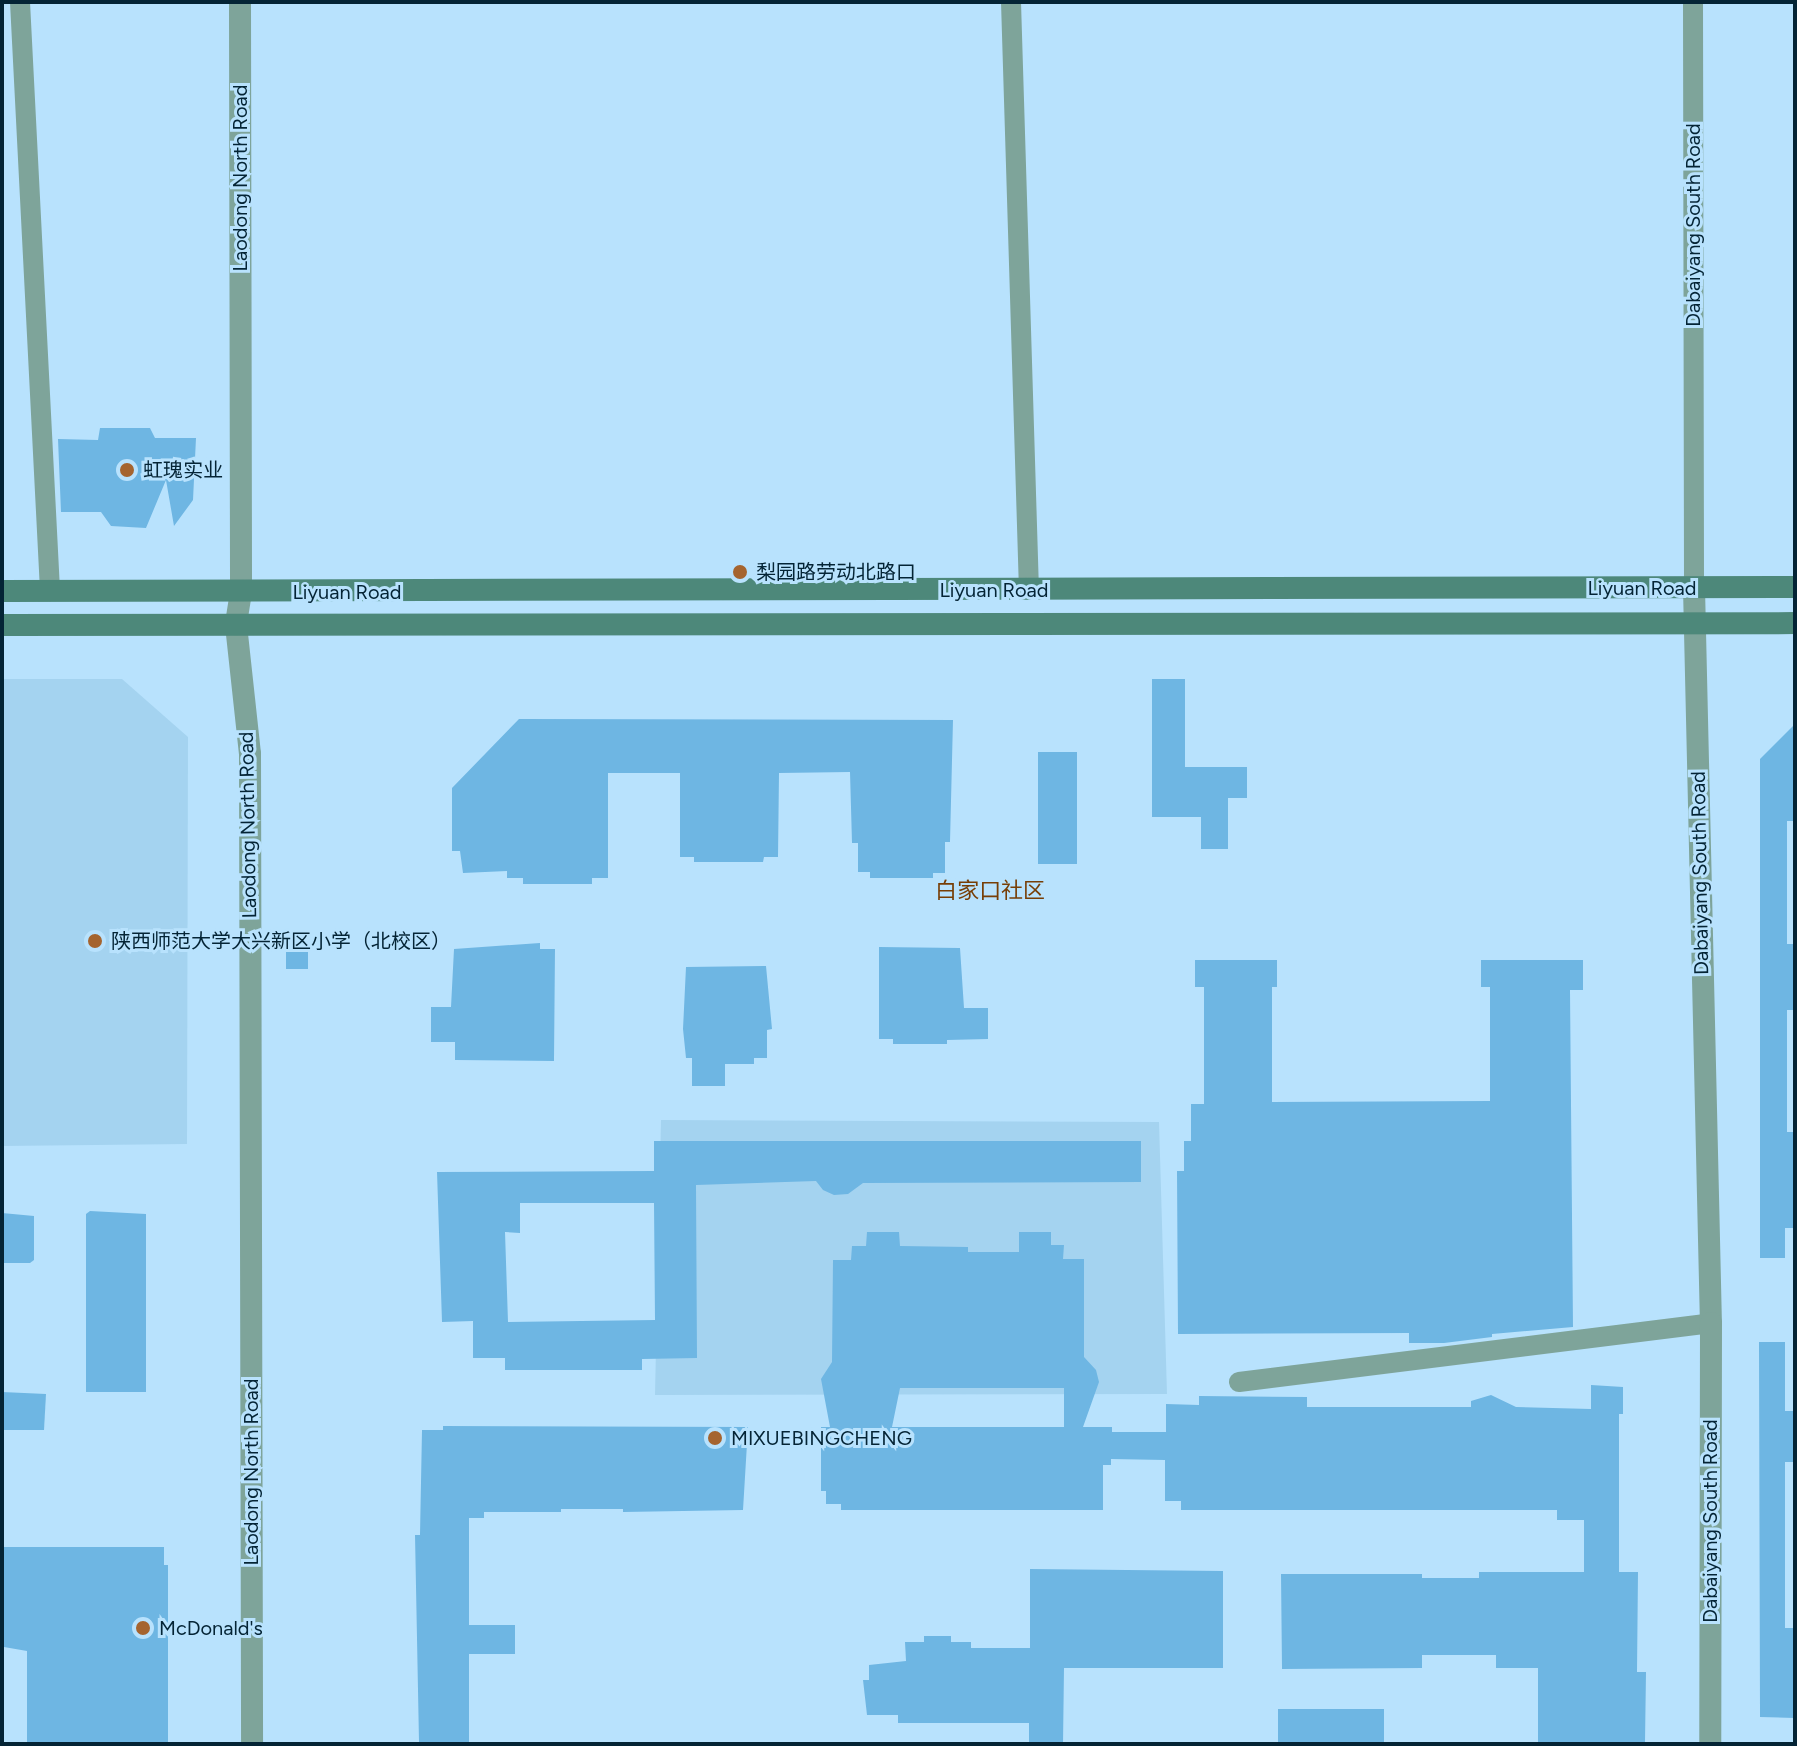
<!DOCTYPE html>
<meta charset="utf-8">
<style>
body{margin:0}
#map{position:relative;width:1797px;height:1746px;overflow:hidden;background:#b8e2fd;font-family:Figtree,"Noto Sans SC",sans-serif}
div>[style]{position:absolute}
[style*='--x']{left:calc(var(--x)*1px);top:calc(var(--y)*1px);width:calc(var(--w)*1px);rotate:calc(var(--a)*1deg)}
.built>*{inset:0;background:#a4d3f0}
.building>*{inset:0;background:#6eb6e3}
.minor>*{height:20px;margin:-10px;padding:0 10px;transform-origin:10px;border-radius:10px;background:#7ea49a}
.tertiary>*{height:22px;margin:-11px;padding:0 11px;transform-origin:11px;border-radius:11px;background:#7ea49a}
.secondary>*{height:22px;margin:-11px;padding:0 11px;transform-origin:11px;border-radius:11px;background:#4d887a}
.dots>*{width:22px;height:22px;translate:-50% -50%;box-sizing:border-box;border:4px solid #b8e2fd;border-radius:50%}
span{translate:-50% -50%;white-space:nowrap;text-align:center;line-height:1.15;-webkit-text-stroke:6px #b8e2fd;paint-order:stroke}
.street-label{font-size:20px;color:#042435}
.poi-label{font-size:20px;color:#042435}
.left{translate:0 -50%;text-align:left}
.neighbourhood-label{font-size:22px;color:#773e06}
.frame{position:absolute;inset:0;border:4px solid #042435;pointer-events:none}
</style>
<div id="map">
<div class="built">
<i style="clip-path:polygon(2px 679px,122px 679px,188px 737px,187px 1144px,2px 1146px)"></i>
<i style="clip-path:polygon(661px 1120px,1159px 1122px,1167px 1394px,655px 1395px)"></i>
</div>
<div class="building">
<i style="clip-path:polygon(100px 428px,150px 428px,155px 438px,196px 438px,193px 500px,174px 526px,166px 480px,146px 528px,111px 526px,101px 512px,61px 512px,58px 439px,98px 440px)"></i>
<i style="clip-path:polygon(1152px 679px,1185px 679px,1185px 767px,1247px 767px,1247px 798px,1228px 798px,1228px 849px,1201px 849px,1201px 817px,1152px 817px)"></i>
<i style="clip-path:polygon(519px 719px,953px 720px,950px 842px,945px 842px,945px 873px,933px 873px,933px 878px,870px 878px,870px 872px,858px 872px,858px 843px,852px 843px,850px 772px,779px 773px,778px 857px,764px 857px,763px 862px,694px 862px,694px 857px,680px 857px,680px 773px,608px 773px,608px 878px,592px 878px,592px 884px,523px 884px,523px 878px,507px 878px,507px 871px,463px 873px,460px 851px,452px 851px,452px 788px)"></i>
<i style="clip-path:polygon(1795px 724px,1795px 821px,1787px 821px,1787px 944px,1795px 944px,1795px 1010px,1787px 1010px,1787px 1132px,1795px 1132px,1795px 1228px,1785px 1228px,1785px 1258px,1760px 1258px,1760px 759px)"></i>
<i style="clip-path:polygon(1038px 752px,1077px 752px,1077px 864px,1038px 864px)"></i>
<i style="clip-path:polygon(308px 942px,308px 969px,286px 969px,286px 944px)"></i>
<i style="clip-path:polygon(540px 943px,540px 949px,555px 949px,554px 1061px,455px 1060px,455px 1042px,431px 1042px,431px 1007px,451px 1007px,454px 949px)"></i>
<i style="clip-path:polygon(879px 947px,960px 948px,964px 1008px,988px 1008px,988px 1039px,947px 1040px,947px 1044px,893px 1044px,893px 1039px,879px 1039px)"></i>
<i style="clip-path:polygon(1195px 960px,1277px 960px,1277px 987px,1272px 987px,1272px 1102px,1490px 1101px,1490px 987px,1481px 987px,1481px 960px,1583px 960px,1583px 990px,1570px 990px,1573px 1327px,1492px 1334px,1492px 1337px,1444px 1343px,1409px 1343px,1409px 1333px,1178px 1334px,1177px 1171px,1184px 1171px,1184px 1141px,1191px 1141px,1191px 1104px,1204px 1104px,1204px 987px,1195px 987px)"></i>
<i style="clip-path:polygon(766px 966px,772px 1029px,767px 1030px,767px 1058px,754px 1058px,754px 1064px,725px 1064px,725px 1086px,692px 1086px,692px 1058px,686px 1058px,683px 1029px,686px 967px)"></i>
<i style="clip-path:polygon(evenodd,654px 1141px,1141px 1141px,1141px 1182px,863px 1183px,848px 1194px,834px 1195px,823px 1190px,816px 1181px,696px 1185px,697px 1358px,642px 1359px,642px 1370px,505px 1370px,505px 1358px,473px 1358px,473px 1321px,442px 1322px,437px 1172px,654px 1171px,654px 1141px,520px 1203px,654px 1203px,655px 1320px,508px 1322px,505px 1232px,520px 1233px,520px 1203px)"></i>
<i style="clip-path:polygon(90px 1211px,146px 1214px,146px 1392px,86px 1392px,86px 1214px)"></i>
<i style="clip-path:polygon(2px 1213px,34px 1216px,34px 1260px,30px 1263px,2px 1263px)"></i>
<i style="clip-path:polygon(evenodd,867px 1232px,899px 1232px,900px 1246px,968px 1247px,968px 1252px,1019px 1252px,1019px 1232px,1051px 1232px,1051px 1245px,1064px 1245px,1063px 1259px,1084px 1259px,1084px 1357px,1096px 1370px,1099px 1382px,1083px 1427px,1112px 1427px,1112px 1432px,1166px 1432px,1166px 1404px,1199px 1405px,1199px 1396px,1307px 1397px,1307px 1407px,1471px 1407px,1471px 1401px,1491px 1395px,1516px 1407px,1591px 1409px,1591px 1385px,1623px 1387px,1623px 1414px,1619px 1414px,1619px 1572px,1638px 1572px,1637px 1672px,1646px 1672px,1645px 1742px,1538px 1742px,1538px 1668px,1496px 1668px,1496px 1655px,1422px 1655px,1422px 1668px,1282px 1669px,1281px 1574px,1422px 1574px,1422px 1578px,1479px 1578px,1479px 1572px,1584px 1572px,1584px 1520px,1557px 1520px,1557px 1510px,1181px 1510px,1181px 1501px,1165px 1501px,1165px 1460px,1111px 1459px,1111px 1465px,1103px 1465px,1103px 1510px,841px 1510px,841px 1504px,826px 1504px,826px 1491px,821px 1491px,821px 1427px,830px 1427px,821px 1379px,832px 1362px,833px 1260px,851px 1260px,852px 1246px,866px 1246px,867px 1232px,900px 1388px,1064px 1388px,1064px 1427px,892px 1427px,900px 1388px)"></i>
<i style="clip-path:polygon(1759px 1342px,1785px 1342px,1785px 1411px,1795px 1411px,1795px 1462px,1785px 1462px,1785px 1628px,1795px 1628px,1795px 1718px,1760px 1717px)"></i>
<i style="clip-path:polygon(2px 1392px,46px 1394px,44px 1430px,2px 1430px)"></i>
<i style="clip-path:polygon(443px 1426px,748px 1427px,743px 1510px,623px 1512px,623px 1509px,561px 1509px,561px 1512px,484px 1512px,484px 1518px,469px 1518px,469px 1625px,515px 1625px,515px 1654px,469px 1654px,469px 1744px,419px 1742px,415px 1535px,420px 1535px,422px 1430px,443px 1430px)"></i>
<i style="clip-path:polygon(3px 1547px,164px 1547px,164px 1565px,168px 1565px,168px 1744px,27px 1744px,27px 1651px,4px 1647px,2px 1632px)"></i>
<i style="clip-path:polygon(1030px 1569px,1223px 1571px,1223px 1668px,1064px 1668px,1063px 1744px,1029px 1744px,1029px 1723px,898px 1723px,898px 1715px,867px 1715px,863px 1680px,869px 1680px,869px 1665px,906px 1661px,905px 1642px,924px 1642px,924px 1636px,951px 1636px,951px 1642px,971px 1642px,971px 1648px,1030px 1648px)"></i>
<i style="clip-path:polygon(1278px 1709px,1384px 1709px,1384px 1744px,1278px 1744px)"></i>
</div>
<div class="minor">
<i style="--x:20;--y:2;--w:590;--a:87.08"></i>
<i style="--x:1011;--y:2;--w:588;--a:88.25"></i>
<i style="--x:1693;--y:2;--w:586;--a:89.9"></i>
<i style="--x:1239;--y:1382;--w:476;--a:-7.1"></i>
</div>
<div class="tertiary">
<i style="--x:240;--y:2;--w:590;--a:89.9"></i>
<i style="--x:241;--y:592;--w:33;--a:99"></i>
<i style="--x:236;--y:625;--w:130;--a:83.8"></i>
<i style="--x:250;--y:754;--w:990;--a:89.88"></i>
<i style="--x:1694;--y:588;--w:735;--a:88.68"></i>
<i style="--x:1711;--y:1323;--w:421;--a:90.1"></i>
</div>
<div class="secondary">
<i style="--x:2;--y:591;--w:1793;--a:-0.13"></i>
<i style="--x:2;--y:625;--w:1793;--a:-0.06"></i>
</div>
<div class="dots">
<i style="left:127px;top:470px;background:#a5642f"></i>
<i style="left:740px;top:572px;background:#a5642f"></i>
<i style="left:95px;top:941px;background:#a5642f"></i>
<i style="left:715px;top:1438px;background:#a5642f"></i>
<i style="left:143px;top:1628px;background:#a5642f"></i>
</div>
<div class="street-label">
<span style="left:240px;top:178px;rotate:-90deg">Laodong North Road</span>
<span style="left:1693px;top:225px;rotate:-90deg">Dabaiyang South Road</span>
<span style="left:1642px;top:588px">Liyuan Road</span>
<span style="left:994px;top:590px">Liyuan Road</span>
<span style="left:347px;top:592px">Liyuan Road</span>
<span style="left:248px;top:825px;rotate:-91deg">Laodong North Road</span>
<span style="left:1700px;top:873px;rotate:-91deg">Dabaiyang South Road</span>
<span style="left:251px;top:1472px;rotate:-90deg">Laodong North Road</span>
<span style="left:1710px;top:1521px;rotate:-90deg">Dabaiyang South Road</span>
</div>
<div class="poi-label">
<span class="left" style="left:143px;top:470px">虹瑰实业</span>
<span class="left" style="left:756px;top:572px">梨园路劳动北路口</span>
<span class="left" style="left:111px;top:941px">陕西师范大学大兴新区小学（北校区）</span>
<span class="left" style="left:731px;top:1438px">MIXUEBINGCHENG</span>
<span class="left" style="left:159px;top:1628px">McDonald's</span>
</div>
<div class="neighbourhood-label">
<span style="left:990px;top:891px">白家口社区</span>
</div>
<div class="frame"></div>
</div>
